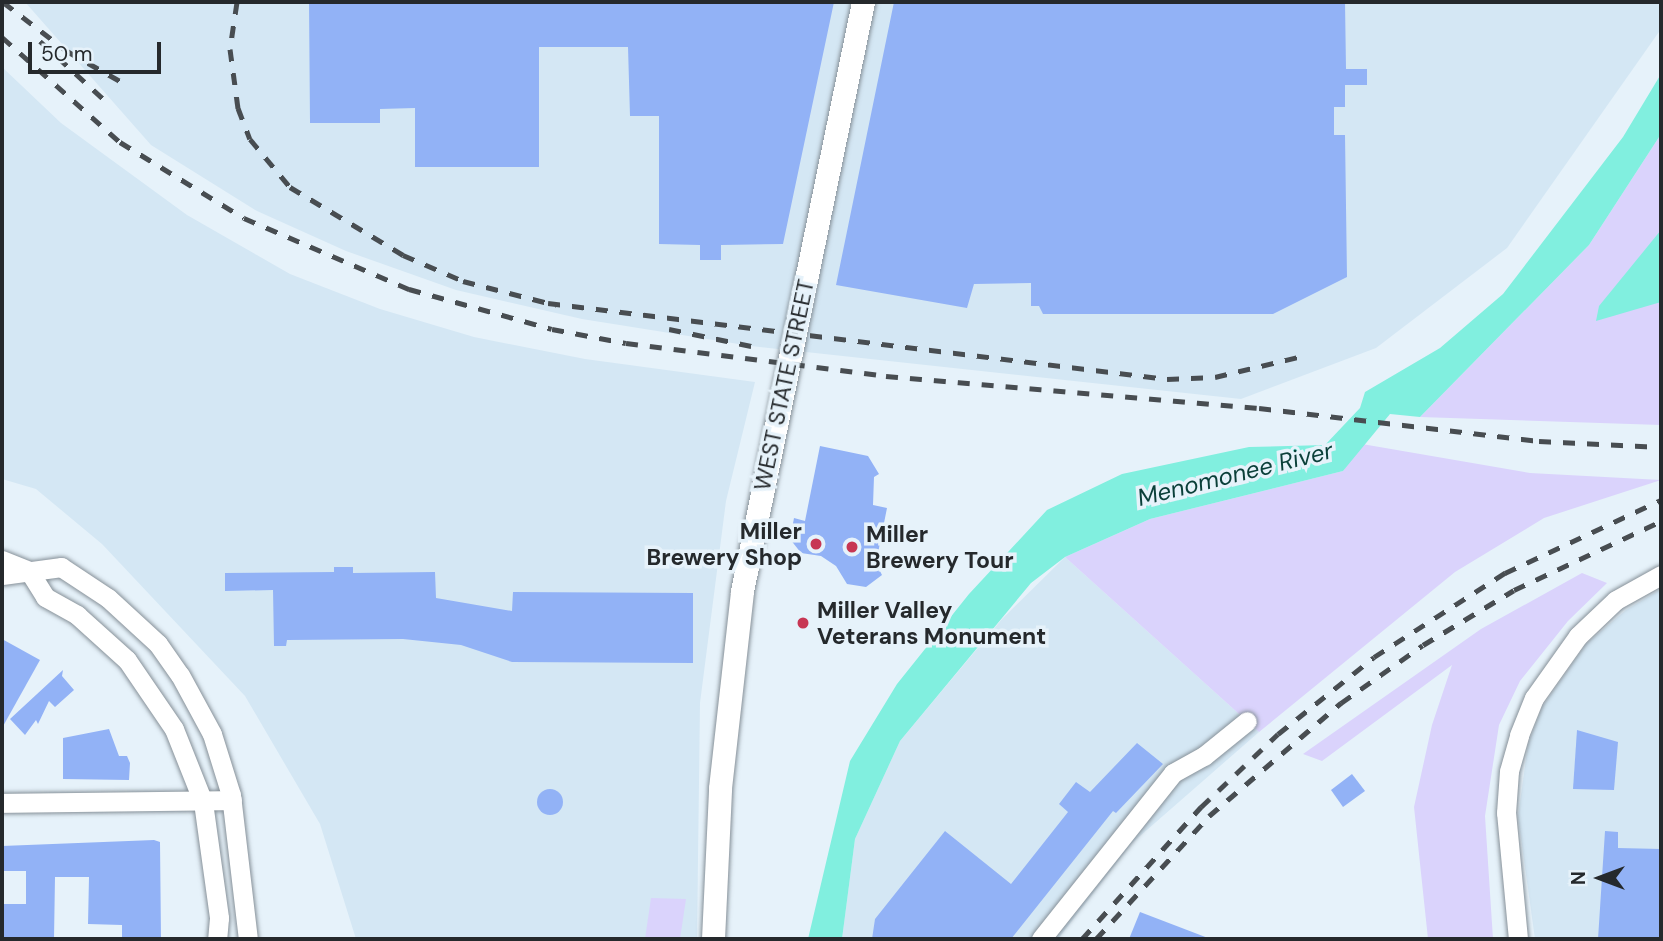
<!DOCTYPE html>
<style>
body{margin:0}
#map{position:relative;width:1663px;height:941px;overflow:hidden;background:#e6f2fa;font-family:"DM Sans",sans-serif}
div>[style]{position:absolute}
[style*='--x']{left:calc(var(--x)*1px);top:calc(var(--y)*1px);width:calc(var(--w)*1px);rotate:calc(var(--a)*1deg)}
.built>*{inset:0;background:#d4e7f4}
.green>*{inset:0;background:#dad3fc}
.water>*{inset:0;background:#81efdf}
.building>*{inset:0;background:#92b2f6}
.round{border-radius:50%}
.roads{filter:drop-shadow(0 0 2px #869098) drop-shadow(0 0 2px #869098)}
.minor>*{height:19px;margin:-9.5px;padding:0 9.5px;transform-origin:9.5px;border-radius:9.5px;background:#fff}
.major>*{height:23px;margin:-11.5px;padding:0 11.5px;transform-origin:11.5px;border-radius:11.5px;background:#fff}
.rail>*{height:5px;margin-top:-2.5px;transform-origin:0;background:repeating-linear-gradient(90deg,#484d51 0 12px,transparent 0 24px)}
.dots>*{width:19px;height:19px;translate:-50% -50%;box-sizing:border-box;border:4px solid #e6f2fa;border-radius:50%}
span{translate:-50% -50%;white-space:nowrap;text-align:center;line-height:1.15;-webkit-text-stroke:7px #e6f2fa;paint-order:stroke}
.street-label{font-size:23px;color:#25292c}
.poi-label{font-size:23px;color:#25292c;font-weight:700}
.right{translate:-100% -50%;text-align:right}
.left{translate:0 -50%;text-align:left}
.water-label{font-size:24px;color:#0a3f39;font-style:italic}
.frame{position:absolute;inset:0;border:4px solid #25292c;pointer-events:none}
.north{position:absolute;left:1565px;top:843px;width:70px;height:70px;-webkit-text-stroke:5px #e6f2fa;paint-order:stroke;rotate:270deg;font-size:19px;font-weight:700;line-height:28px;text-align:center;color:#25292c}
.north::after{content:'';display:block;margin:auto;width:24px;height:32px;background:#25292c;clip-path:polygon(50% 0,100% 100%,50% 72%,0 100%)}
.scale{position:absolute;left:28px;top:42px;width:133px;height:32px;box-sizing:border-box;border:4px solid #25292c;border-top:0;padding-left:9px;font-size:21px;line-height:24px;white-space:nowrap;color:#25292c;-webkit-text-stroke:5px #e6f2fa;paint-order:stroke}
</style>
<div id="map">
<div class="built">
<i style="clip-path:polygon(25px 2px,1661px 2px,1661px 29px,1507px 248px,1376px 348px,1241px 399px,751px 346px,582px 319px,456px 290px,346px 251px,257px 211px,151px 145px)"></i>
<i style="clip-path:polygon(2px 67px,61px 123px,187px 215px,290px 274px,380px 309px,474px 337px,585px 359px,755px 382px,726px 501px,700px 703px,697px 939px,356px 939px,320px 824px,245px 696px,102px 544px,36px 489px,2px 479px)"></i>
<i style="clip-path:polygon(1065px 557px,1259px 732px,1132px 843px,1058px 939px,842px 939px,855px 839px,900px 741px,1002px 619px)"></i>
<i style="clip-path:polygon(1661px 589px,1661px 939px,1535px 939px,1518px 817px,1528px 744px,1542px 707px,1586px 644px,1626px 610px)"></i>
</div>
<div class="green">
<i style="clip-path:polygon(1661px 134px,1661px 425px,1420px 417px,1589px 245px)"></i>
<i style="clip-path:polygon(1362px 444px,1530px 473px,1661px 480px,1544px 518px,1455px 572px,1259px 732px,1065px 557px,1150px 519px,1343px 471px)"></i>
<i style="clip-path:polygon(1582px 573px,1607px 583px,1568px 621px,1520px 681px,1499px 725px,1485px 816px,1493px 939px,1428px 939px,1414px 807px,1432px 725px,1452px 665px,1322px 761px,1303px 754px,1481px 629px)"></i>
<i style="clip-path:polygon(651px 898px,686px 899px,680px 939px,645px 939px)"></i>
</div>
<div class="water">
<i style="clip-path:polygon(1661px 74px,1661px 134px,1589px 245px,1420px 417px,1390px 414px,1343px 471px,1150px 519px,1065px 557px,1031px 583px,900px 741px,855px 839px,842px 939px,808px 939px,850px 761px,897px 684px,969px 594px,1047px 510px,1122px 474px,1249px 447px,1325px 445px,1360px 408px,1365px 392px,1440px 348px,1503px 294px,1623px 137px)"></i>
<i style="clip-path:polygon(1661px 230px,1661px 302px,1596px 321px,1599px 306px)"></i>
</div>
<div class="building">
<i style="clip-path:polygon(309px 2px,834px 2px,783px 244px,721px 245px,721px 260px,700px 260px,700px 245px,659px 244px,659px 116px,630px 116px,628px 47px,539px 47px,539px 167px,415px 167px,415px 108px,380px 109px,380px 123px,310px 123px)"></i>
<i style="clip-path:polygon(894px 2px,1345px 2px,1346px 69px,1367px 69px,1367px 85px,1345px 85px,1345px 107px,1334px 107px,1334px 135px,1345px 135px,1347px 277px,1273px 314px,1043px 314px,1039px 306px,1031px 306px,1031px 283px,974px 284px,967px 308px,836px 285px)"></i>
<i style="clip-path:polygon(820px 446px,868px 456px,879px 474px,874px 477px,873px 505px,887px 508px,876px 563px,882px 575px,866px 587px,847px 584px,836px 566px,821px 556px,801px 553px,790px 539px,794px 518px,805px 521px)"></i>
<i style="clip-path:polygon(334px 567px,353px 567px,353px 573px,435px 572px,436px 598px,512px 611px,513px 592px,693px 593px,693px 663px,512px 662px,461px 645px,403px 639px,287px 640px,286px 646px,274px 646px,273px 590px,225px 591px,225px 573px,334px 572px)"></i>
<i style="clip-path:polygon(2px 639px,40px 660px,2px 728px)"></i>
<i style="clip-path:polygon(63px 670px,62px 676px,74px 690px,55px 707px,49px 701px,38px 724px,36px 720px,25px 735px,10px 719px)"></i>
<i style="clip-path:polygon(109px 729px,119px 756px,127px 756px,130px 763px,129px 780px,63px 779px,63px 738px)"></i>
<i style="clip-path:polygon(1577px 730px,1618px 742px,1614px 790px,1573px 789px)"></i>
<i style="clip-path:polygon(1137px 743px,1163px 764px,1116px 813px,1113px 811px,1011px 939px,872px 939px,875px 919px,945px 831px,1011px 884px,1068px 812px,1059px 804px,1076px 782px,1090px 792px)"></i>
<i style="clip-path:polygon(1352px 774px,1365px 791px,1343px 807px,1331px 790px)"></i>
<i class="round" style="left:537px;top:789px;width:26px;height:26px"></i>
<i style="clip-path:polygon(1605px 831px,1618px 832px,1618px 848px,1661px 849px,1661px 939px,1598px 939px)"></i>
<i style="clip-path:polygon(154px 840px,160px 842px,161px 939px,122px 939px,122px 925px,88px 924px,89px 877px,55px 877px,54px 939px,3px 939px,4px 904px,26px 904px,26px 871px,2px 871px,2px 846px)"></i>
<i style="clip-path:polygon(1140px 912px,1208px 938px,1207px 939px,1129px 939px)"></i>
</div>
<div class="roads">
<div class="minor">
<i style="--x:2;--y:560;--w:29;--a:22"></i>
<i style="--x:29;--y:571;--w:31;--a:58"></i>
<i style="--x:45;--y:597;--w:37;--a:29"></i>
<i style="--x:77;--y:615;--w:67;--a:42"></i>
<i style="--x:127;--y:660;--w:83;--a:55.7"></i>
<i style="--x:174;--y:729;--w:79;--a:68.3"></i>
<i style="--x:203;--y:802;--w:117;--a:82.1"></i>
<i style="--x:219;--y:918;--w:21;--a:95"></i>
<i style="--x:2;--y:575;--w:60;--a:-7.7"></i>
<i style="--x:61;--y:567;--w:56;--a:33.4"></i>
<i style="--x:108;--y:598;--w:68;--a:42.6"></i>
<i style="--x:158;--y:644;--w:38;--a:55"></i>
<i style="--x:180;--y:675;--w:67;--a:61.5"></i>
<i style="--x:212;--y:734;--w:64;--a:72.7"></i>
<i style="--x:231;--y:795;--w:145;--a:83.3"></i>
<i style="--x:2;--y:803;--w:230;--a:-0.7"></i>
<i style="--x:1041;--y:939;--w:212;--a:-51.5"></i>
<i style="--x:1173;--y:773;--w:35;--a:-29"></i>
<i style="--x:1204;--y:756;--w:55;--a:-39.1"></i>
<i style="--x:1518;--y:939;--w:127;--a:-95.4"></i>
<i style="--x:1506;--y:813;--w:42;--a:-85.9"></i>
<i style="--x:1509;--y:771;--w:37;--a:-74"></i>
<i style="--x:1519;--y:735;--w:40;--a:-68"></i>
<i style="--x:1534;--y:698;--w:76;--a:-54.6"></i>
<i style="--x:1578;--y:636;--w:52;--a:-43.5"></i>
<i style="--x:1616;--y:600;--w:51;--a:-29.1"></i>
</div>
<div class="major">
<i style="--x:713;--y:939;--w:151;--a:-87.3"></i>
<i style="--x:720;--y:788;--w:198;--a:-83.6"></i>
<i style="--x:742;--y:591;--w:601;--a:-78.39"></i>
</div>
</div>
<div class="rail">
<i style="--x:3;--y:2;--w:81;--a:37.4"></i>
<i style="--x:67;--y:51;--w:69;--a:29.5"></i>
<i style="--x:237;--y:2;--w:48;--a:98.5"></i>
<i style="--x:230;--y:49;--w:60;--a:82.3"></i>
<i style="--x:238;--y:108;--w:33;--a:69"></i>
<i style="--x:250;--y:139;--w:62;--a:50.2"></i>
<i style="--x:290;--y:187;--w:132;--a:31"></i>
<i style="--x:403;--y:255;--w:65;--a:23.4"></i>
<i style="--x:463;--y:281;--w:96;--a:14.5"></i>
<i style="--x:2;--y:37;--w:158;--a:41.7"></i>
<i style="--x:120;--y:142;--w:145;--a:31.5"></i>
<i style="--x:244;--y:218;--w:180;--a:23.3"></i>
<i style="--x:409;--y:289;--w:148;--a:15.6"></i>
<i style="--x:552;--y:329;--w:75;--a:10.7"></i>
<i style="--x:626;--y:343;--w:262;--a:7.2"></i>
<i style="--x:886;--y:376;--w:374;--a:4.9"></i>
<i style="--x:1259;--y:408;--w:282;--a:6.7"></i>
<i style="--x:1539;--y:441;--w:122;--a:2.8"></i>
<i style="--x:40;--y:41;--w:95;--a:42.4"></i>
<i style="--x:548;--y:303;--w:624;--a:7"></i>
<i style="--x:1167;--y:379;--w:48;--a:-2.4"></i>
<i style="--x:1215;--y:377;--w:85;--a:-13.5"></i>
<i style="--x:669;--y:329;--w:84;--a:11.7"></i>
<i style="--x:1082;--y:939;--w:178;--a:-48"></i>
<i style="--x:1201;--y:807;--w:106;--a:-43.5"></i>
<i style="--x:1278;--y:734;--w:123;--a:-38.7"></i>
<i style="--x:1374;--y:657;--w:156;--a:-32.7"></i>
<i style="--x:1505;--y:573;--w:172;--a:-25.1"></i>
<i style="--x:1096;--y:939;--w:167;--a:-47.4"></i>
<i style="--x:1209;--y:816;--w:174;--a:-40.6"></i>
<i style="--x:1341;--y:703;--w:100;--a:-35.3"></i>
<i style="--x:1423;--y:645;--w:106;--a:-31.1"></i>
<i style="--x:1514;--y:590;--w:162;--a:-25.1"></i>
</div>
<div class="dots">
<i style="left:816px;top:544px;background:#c73653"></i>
<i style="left:852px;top:547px;background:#c73653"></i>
<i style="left:803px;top:623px;background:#c73653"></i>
</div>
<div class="street-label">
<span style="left:784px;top:385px;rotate:-78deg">WEST STATE STREET</span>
</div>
<div class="poi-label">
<span class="right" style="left:802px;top:544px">Miller<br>Brewery Shop</span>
<span class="left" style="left:866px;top:547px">Miller<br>Brewery Tour</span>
<span class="left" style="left:817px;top:623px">Miller Valley<br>Veterans Monument</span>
</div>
<div class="water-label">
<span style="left:1235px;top:474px;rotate:-14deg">Menomonee River</span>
</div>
<div class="frame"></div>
<div class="north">N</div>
<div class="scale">50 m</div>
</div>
